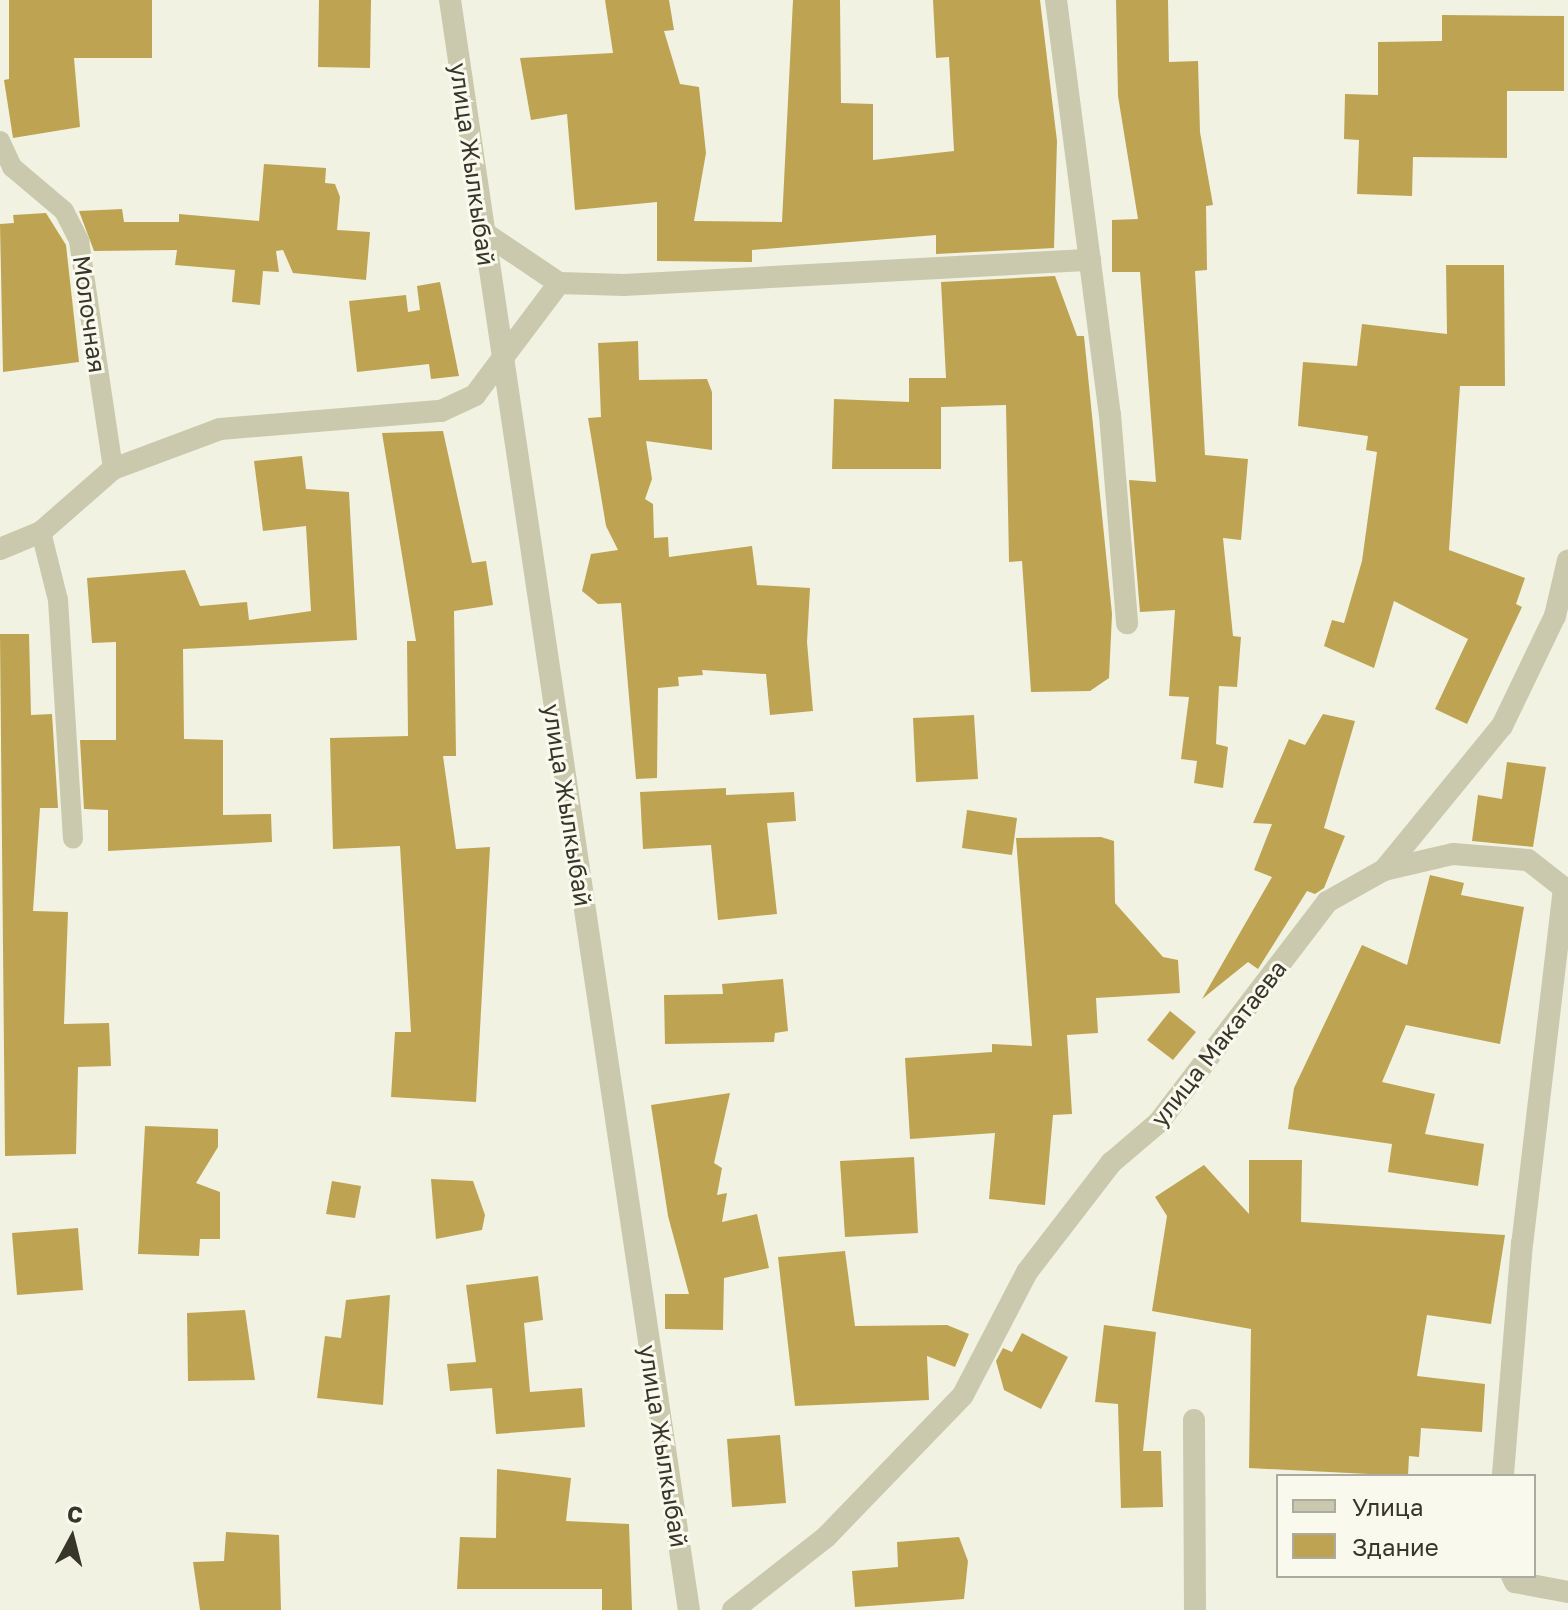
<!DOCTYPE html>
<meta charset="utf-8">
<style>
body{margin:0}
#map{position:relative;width:1568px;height:1610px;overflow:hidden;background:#f1f2e1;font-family:"Golos Text",sans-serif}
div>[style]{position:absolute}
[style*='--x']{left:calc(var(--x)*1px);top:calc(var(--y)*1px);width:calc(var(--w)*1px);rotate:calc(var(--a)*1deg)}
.building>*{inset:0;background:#bea452}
.service>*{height:20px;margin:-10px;padding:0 10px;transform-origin:10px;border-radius:10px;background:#cac9ad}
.minor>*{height:22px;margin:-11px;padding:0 11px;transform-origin:11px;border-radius:11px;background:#cac9ad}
.tertiary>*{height:22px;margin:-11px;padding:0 11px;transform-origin:11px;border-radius:11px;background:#cac9ad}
span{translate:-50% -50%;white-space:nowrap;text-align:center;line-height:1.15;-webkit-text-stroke:6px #f9f9ed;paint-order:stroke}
.street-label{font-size:24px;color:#38362b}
.legend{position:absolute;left:1276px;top:1474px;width:260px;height:104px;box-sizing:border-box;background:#f9f9ed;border:2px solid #acab9f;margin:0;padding:10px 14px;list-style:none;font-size:24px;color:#38362b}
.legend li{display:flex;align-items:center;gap:16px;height:40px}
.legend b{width:40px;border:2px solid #acab9f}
.north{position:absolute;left:32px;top:1498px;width:80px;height:80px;-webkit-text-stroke:6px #f9f9ed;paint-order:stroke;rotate:7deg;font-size:22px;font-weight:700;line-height:32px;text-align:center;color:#38362b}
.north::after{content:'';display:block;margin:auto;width:28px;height:36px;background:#38362b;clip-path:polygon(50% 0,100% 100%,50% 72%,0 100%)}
</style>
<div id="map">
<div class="building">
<i style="clip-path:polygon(9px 0,152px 0,152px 58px,74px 58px,80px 127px,13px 138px,4px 80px,9px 79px)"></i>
<i style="clip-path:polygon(319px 0,371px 0,370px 68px,318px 67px)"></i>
<i style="clip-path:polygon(605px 0,669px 0,674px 30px,664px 31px,680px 84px,699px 87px,706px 153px,694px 221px,782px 222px,793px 0,840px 0,841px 103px,873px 104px,873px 160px,954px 151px,949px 57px,936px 58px,933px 0,1040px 0,1057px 141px,1054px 248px,936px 254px,936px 235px,752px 250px,752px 262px,657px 261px,657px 202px,575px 210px,567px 114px,531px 120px,520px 58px,613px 53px)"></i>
<i style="clip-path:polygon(1116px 0,1168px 0,1169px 62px,1198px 61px,1200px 132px,1213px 205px,1206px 206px,1207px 270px,1195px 271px,1205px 455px,1248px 459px,1241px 540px,1223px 538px,1233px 636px,1241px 637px,1237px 687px,1219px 686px,1216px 744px,1228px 747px,1223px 788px,1194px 783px,1197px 761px,1181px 759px,1189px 697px,1169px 696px,1175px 610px,1140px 612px,1129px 480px,1156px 482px,1140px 272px,1112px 272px,1112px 220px,1138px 219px,1118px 96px)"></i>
<i style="clip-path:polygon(1442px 15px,1564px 16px,1564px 91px,1507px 91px,1507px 158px,1413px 157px,1412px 196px,1357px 194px,1359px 140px,1344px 139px,1345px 94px,1378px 95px,1378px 42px,1442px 41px)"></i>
<i style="clip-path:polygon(264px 164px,326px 168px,325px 183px,335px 184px,340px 197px,337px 230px,370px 232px,366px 280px,293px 273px,283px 250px,276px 251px,279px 272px,263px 271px,260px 305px,232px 302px,235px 270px,175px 265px,177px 250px,94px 251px,79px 211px,122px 209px,124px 222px,179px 222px,179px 214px,259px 221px)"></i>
<i style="clip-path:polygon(46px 213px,66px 245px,79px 362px,3px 372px,0 224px,14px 223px,13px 215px)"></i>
<i style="clip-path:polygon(1446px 265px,1504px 265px,1505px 386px,1460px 386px,1449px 550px,1525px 578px,1516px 604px,1522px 607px,1467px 724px,1435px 709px,1468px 639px,1394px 601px,1374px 668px,1324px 646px,1332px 620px,1344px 623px,1362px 561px,1377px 452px,1366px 450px,1368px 436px,1298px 426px,1303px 362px,1357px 366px,1362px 324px,1447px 334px)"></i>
<i style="clip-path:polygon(1055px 276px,1077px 336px,1084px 336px,1112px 614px,1109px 678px,1090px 691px,1031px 692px,1022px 561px,1009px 562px,1006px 405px,941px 407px,941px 469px,832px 469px,834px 399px,909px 402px,909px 378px,946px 378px,941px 282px)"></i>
<i style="clip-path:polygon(440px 282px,459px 376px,431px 379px,429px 364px,357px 372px,349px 301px,406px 295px,408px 312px,420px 310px,417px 286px)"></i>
<i style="clip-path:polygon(638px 341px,639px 380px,707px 379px,712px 392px,712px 450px,646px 441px,652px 479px,645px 499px,653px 504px,654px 538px,668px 537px,669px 557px,752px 546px,757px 585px,810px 588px,807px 642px,813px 711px,770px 715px,766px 674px,702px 670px,703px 675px,678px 677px,679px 686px,658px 688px,657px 778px,636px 779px,621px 603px,598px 604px,582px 591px,591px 554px,618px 550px,606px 526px,588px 418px,601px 417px,598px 343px)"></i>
<i style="clip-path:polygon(443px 431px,472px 563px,486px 561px,493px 605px,454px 611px,456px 756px,443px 756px,456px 849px,490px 847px,476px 1102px,391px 1097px,395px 1032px,411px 1032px,400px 846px,333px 849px,330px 738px,408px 736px,407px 641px,416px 641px,382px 433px)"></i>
<i style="clip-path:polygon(302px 456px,306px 489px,349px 492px,357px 640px,183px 649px,184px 739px,223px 740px,223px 815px,271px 814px,272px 842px,108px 851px,108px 810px,84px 809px,80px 740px,116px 740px,116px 642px,92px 643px,87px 578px,185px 570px,200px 606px,247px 602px,249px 620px,311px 611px,306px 526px,263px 531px,254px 461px)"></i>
<i style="clip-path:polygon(0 634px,29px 634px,31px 715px,52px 714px,58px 808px,40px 808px,33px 911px,68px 912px,64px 1024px,109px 1023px,111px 1066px,78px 1067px,76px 1154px,5px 1156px)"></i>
<i style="clip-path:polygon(1323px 714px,1355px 721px,1324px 828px,1345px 836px,1324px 888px,1315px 894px,1307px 891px,1258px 969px,1248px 962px,1202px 999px,1272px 877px,1254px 870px,1272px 824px,1253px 823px,1289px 739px,1305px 745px)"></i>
<i style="clip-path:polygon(974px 715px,978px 779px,916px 782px,913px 718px)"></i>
<i style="clip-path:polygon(1507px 762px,1546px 767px,1533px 847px,1472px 841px,1478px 795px,1502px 799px)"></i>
<i style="clip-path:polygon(726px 788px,726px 795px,794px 792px,796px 821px,767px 823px,777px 914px,718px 920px,711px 845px,643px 849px,640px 792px)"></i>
<i style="clip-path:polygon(967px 810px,1017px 818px,1012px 855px,962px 848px)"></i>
<i style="clip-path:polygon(1101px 837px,1114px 841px,1115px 903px,1163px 957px,1178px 960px,1180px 993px,1096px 998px,1098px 1033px,1067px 1035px,1072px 1114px,1053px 1115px,1045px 1205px,989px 1199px,995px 1133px,910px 1139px,905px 1058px,992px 1052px,992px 1044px,1032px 1046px,1016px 838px)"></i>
<i style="clip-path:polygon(1430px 875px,1464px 883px,1461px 895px,1524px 907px,1500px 1044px,1406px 1025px,1382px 1082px,1435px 1094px,1425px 1134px,1484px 1144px,1478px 1186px,1388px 1172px,1392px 1144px,1288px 1129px,1294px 1088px,1362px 945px,1407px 965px)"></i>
<i style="clip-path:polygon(783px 979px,788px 1031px,775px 1033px,774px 1042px,665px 1044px,664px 995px,723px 994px,722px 984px)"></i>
<i style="clip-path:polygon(1170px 1011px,1196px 1032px,1173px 1060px,1147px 1040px)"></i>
<i style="clip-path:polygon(730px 1093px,714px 1163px,722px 1168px,717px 1195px,727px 1193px,722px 1222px,757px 1214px,769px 1268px,724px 1278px,723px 1330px,665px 1329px,665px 1294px,689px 1294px,668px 1216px,651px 1105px)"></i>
<i style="clip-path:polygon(145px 1126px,218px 1129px,218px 1147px,196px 1183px,220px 1192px,220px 1239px,200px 1239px,199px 1256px,138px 1254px)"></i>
<i style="clip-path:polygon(914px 1157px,918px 1233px,845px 1237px,840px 1161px)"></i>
<i style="clip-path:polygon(1249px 1160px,1302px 1160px,1301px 1222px,1505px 1235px,1491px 1324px,1427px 1315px,1417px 1376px,1485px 1384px,1482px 1432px,1421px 1428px,1419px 1457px,1409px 1456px,1408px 1476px,1249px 1468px,1251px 1329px,1152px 1311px,1167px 1216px,1155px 1197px,1204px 1165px,1249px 1214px)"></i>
<i style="clip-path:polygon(431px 1179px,473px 1181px,485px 1215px,482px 1230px,436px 1239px)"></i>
<i style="clip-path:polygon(332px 1181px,361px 1186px,355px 1218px,326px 1214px)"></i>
<i style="clip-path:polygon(78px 1228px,83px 1290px,17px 1295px,12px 1233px)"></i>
<i style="clip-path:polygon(845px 1251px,855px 1326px,947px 1325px,969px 1334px,955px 1367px,927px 1356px,929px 1400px,795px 1406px,778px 1257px)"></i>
<i style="clip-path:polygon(538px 1276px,543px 1320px,524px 1323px,530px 1392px,582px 1388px,585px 1427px,496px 1434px,492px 1388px,450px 1391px,447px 1364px,476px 1362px,466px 1285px)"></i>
<i style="clip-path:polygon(390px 1295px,383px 1405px,317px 1398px,325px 1336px,341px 1338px,346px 1300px)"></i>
<i style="clip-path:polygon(245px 1310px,255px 1380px,188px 1381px,187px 1313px)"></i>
<i style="clip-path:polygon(1104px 1325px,1156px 1332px,1143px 1451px,1161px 1451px,1163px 1507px,1121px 1508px,1118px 1404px,1095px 1402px)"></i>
<i style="clip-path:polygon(1022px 1333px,1068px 1357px,1041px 1409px,1004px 1390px,996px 1361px,1003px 1348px,1012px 1352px)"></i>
<i style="clip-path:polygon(780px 1435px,786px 1503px,732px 1507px,727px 1439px)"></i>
<i style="clip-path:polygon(497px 1469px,571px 1478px,566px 1521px,629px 1524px,632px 1610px,602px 1610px,602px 1589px,457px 1589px,460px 1537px,496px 1538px)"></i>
<i style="clip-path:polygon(226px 1532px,279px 1535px,281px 1610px,200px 1610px,193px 1562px,224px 1561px)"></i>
<i style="clip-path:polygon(959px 1537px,968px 1561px,964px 1599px,855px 1607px,852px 1571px,898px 1567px,897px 1542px)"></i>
</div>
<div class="service">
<i style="--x:0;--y:141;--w:29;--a:65"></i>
<i style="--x:12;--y:167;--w:68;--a:40.2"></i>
<i style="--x:64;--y:211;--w:34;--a:63"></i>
<i style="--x:79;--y:241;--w:231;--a:81.5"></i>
<i style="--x:41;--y:532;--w:70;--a:76"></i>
<i style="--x:58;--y:600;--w:239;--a:86.4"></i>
</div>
<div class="minor">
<i style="--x:1056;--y:0;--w:418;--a:82.6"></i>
<i style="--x:1110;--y:415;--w:209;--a:85.3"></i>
<i style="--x:483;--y:232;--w:92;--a:33.9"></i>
<i style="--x:0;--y:549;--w:44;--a:-22.5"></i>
<i style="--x:41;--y:532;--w:96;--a:-41.2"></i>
<i style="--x:113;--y:469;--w:114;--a:-20.5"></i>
<i style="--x:220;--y:429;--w:222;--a:-4.7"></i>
<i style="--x:441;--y:411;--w:38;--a:-25"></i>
<i style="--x:475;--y:395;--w:140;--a:-53.1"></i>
<i style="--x:559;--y:283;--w:65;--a:1.8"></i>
<i style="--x:624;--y:285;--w:467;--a:-3.1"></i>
<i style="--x:1384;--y:870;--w:71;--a:-13.1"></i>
<i style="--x:1453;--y:854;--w:75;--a:4.6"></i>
<i style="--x:1528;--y:860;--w:46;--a:37.9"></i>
<i style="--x:1564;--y:888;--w:357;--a:96.7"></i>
<i style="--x:1522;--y:1243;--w:234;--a:94.7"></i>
<i style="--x:1194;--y:1420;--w:190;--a:89.7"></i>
<i style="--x:1512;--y:1576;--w:7;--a:63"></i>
<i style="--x:1515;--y:1582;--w:54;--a:10.7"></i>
<i style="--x:733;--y:1610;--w:118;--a:-38.1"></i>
<i style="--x:826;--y:1537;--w:197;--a:-46"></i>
<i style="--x:963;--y:1395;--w:139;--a:-62.5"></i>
<i style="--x:1027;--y:1272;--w:138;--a:-52.4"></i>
<i style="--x:1111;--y:1163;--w:63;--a:-40.5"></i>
<i style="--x:1159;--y:1122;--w:277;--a:-52.6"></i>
<i style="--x:1327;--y:902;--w:65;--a:-29.3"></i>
<i style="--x:1384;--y:870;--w:186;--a:-50.7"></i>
<i style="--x:1502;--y:726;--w:122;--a:-64.3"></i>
<i style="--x:1555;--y:616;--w:57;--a:-76.9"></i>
</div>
<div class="tertiary">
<i style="--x:450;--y:0;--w:1628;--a:81.56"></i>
</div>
<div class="street-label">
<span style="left:473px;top:164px;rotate:82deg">улица Жылкыбай</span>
<span style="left:90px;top:314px;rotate:82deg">Молочная</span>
<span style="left:568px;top:805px;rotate:81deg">улица Жылкыбай</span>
<span style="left:1218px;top:1043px;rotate:-52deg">улица Макатаева</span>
<span style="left:664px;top:1446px;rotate:81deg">улица Жылкыбай</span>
</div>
<ul class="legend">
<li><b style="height:10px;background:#cac9ad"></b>Улица</li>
<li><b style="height:22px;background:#bea452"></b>Здание</li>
</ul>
<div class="north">С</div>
</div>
